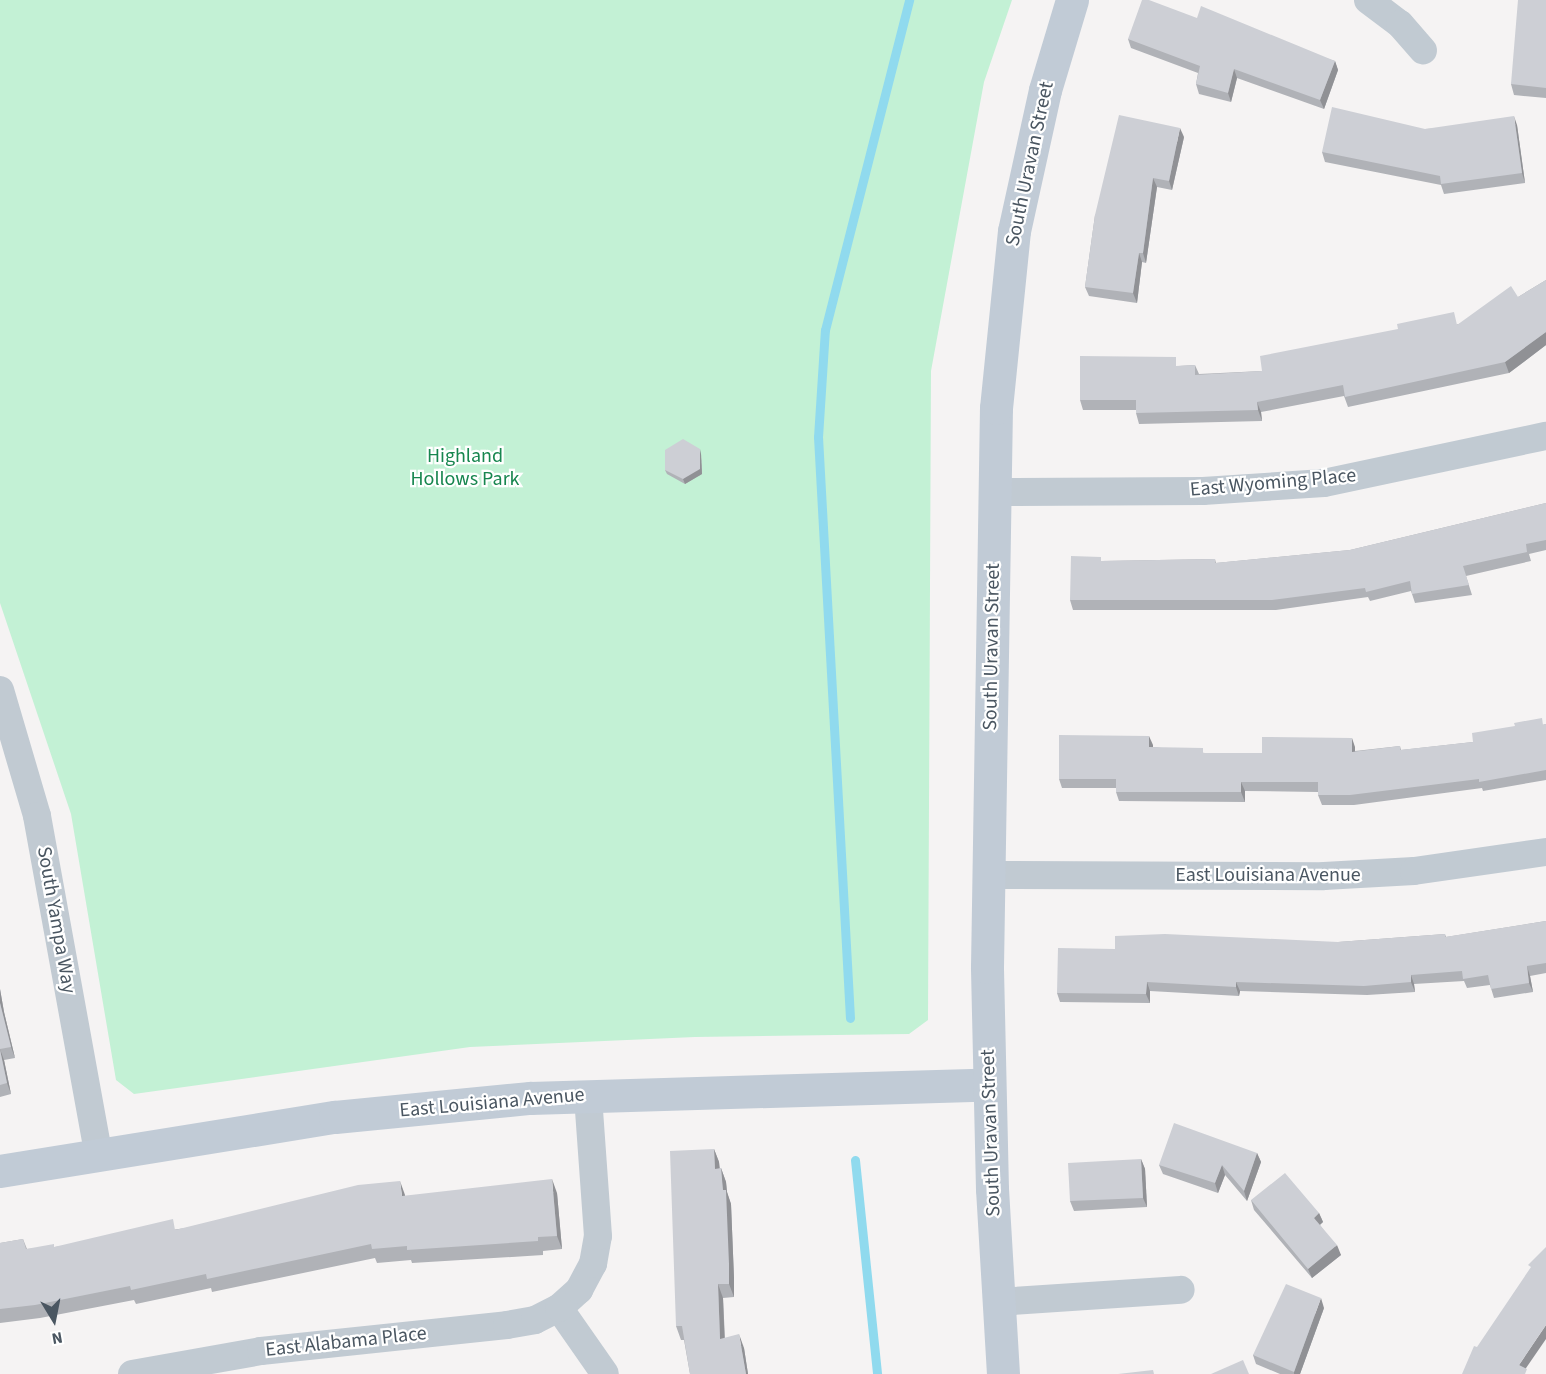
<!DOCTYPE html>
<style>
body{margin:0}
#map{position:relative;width:1546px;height:1374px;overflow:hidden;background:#f5f3f3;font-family:"Source Sans 3",sans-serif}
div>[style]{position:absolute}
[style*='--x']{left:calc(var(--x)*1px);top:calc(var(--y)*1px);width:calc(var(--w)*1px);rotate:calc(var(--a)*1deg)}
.green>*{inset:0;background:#c3f1d5}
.stream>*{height:9px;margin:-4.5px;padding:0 4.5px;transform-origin:4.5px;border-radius:4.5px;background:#90daee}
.street>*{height:28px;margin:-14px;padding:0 14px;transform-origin:14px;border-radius:14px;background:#c1cad2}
.secondary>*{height:33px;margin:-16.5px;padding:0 16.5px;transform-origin:16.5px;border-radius:16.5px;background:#c1cbd6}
.wall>*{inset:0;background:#b0b2b7}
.shaded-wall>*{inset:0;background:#909195}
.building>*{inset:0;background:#cdcfd5}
span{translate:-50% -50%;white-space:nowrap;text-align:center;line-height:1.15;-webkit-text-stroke:4.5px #fff;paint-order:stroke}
.street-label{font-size:20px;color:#4a5661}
.park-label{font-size:20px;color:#17864f}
.north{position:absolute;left:24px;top:1290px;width:60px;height:60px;-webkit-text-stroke:4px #fff;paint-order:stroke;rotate:170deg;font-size:16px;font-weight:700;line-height:24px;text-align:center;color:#4a5661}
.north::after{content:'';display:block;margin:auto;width:21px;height:27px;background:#4a5661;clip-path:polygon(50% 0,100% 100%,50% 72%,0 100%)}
</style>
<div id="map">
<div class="green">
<i style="clip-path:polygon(0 0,1012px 0,984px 82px,931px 371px,928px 1020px,909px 1034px,695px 1037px,470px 1047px,134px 1094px,116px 1080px,71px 814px,0 603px)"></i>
</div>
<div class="stream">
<i style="--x:850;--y:1018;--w:582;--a:-93.15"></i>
<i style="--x:818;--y:437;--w:107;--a:-86.3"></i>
<i style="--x:825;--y:330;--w:341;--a:-75.7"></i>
<i style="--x:855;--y:1160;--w:215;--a:84.1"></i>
</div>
<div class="street">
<i style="--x:1368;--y:0;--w:40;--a:37"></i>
<i style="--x:1400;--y:24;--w:35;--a:49"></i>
<i style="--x:995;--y:492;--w:208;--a:-0.3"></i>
<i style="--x:1203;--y:491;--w:121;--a:-3.8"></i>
<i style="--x:1324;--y:483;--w:227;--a:-12"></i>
<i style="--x:0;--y:690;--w:131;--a:73.6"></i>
<i style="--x:37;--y:816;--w:342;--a:79.7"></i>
<i style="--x:988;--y:875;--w:336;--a:0.2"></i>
<i style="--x:1324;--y:876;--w:90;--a:-3.2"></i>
<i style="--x:1414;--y:871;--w:133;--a:-8.2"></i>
<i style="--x:998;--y:1302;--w:183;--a:-3.8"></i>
<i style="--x:559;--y:1308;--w:80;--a:55.1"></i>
<i style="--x:132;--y:1374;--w:131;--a:-10.1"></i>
<i style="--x:261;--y:1351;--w:247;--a:-6"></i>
<i style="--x:507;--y:1325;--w:28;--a:-10"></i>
<i style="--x:535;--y:1320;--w:27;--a:-27"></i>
<i style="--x:559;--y:1308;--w:27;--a:-42"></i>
<i style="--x:579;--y:1290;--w:30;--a:-62"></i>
<i style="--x:593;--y:1264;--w:28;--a:-80"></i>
<i style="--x:598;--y:1236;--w:141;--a:-94.1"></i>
</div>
<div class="secondary">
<i style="--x:0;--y:1171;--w:339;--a:-9.2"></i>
<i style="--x:335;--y:1117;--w:196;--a:-5.6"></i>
<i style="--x:530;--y:1098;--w:459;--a:-1.7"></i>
<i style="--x:1003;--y:1374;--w:185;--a:-93.4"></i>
<i style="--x:992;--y:1189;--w:222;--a:-91.3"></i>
<i style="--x:987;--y:967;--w:559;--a:-89.08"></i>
<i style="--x:996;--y:408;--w:178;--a:-84.2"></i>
<i style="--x:1014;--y:231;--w:144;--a:-77.6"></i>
<i style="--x:1045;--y:90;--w:94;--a:-73.3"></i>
</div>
<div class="wall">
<i style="clip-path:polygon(1546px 0,1546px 98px,1514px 95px,1511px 84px)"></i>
<i style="clip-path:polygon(1197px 18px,1335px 61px,1338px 70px,1324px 109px,1237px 78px,1231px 102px,1199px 94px,1196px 84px,1198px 73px,1131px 48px,1128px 39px)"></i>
<i style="clip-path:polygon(1517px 125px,1525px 183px,1444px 194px,1441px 185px,1325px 162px,1322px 152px,1425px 129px)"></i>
<i style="clip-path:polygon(1184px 137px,1172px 190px,1157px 187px,1146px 263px,1142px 262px,1137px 303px,1089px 296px,1085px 287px,1095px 215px)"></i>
<i style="clip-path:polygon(1546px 280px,1546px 345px,1509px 373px,1348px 407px,1344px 396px,1261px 412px,1262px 421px,1139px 424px,1136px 413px,1136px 410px,1083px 410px,1080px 400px,1179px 366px,1195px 365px,1199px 374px,1262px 371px,1459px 324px,1518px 297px)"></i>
<i style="clip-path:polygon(701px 454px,702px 474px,685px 484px,667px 474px,665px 470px)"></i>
<i style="clip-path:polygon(1546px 503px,1546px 550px,1529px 554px,1531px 561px,1466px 576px,1472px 595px,1415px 603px,1411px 591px,1370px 601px,1368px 597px,1276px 610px,1073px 610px,1070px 600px,1102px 561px,1215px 559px,1216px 563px,1350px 550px)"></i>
<i style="clip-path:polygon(1546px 724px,1546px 780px,1483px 791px,1482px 788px,1354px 805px,1322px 805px,1318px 795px,1318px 792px,1245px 791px,1245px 802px,1119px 801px,1116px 792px,1116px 788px,1062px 788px,1059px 779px,1153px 745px,1153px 747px,1205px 753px,1262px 753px,1355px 747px,1355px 751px,1400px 746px,1401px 750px,1473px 742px)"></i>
<i style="clip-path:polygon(1546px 921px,1546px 973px,1530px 976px,1533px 992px,1494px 998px,1490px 985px,1467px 988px,1464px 981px,1414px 984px,1415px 992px,1367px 995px,1240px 991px,1239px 996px,1150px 991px,1150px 1003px,1060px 1002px,1057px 993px,1115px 949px,1338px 942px,1445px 934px,1446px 937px)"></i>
<i style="clip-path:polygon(0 989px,4px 1012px,15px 1058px,4px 1060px,11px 1094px,0 1097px)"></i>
<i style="clip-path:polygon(714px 1149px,719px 1162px,720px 1168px,721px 1168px,726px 1182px,727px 1192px,731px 1204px,734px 1278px,734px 1297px,723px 1298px,725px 1338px,744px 1348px,748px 1374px,690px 1374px,684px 1340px,681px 1340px,676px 1326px)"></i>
<i style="clip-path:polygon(1257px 1153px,1261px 1162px,1247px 1201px,1225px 1175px,1218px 1193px,1163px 1174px,1159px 1165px)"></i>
<i style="clip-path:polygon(1141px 1159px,1145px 1169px,1147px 1207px,1074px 1211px,1070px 1201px)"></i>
<i style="clip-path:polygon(557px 1193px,562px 1249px,543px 1251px,543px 1255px,412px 1263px,411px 1260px,377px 1263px,375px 1258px,212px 1292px,211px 1288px,136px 1304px,134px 1300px,40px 1318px,0 1323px,0 1243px,23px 1239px,27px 1249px,55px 1247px,405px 1196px)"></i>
<i style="clip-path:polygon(1251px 1200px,1319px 1213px,1323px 1222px,1320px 1225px,1341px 1255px,1312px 1278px,1254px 1210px)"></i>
<i style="clip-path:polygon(1324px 1308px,1300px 1374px,1280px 1374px,1256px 1364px,1253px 1355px)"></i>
</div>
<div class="shaded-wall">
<i style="clip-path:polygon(1335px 61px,1338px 70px,1324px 109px,1320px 100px)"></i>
<i style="clip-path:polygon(1234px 69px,1237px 78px,1231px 102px,1228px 93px)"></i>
<i style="clip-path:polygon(1514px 116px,1517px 125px,1525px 183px,1522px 173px)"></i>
<i style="clip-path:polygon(1180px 128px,1184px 137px,1172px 190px,1169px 181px)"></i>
<i style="clip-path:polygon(1153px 178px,1157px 187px,1146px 263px,1143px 253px)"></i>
<i style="clip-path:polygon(1139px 253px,1142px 262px,1137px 303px,1133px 293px)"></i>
<i style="clip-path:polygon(1546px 332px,1546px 345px,1509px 373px,1505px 362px)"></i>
<i style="clip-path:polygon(1257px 402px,1261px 412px,1262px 421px,1258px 410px)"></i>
<i style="clip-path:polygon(700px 449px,701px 454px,702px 474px,685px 484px,683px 479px)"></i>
<i style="clip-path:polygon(1149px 736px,1153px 745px,1153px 757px,1149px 747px)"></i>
<i style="clip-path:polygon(1352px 738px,1355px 747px,1355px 761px,1352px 752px)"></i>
<i style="clip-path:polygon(1241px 782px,1245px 791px,1245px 802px,1241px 792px)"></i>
<i style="clip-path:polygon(1527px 966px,1530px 976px,1533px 992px,1529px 983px)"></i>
<i style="clip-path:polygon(1411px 975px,1414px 984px,1415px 992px,1411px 982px)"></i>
<i style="clip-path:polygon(1147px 982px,1150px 991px,1150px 1003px,1146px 994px)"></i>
<i style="clip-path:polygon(1236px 982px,1240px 991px,1239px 996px,1236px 987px)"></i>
<i style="clip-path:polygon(0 989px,4px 1012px,15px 1058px,11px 1047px,0 1003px)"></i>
<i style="clip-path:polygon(0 1049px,4px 1060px,11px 1094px,7px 1083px)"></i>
<i style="clip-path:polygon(714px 1149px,719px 1162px,720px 1182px,715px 1169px)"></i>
<i style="clip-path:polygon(1257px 1153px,1261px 1162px,1247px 1201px,1244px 1191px)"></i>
<i style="clip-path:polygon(1141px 1159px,1145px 1169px,1147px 1207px,1143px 1198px)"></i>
<i style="clip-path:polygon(1222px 1165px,1225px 1175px,1218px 1193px,1215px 1183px)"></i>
<i style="clip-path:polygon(721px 1168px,726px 1182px,727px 1192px,731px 1204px,734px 1278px,734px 1297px,729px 1284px)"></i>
<i style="clip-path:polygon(552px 1179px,557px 1193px,562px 1249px,557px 1236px)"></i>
<i style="clip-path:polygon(400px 1181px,405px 1195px,406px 1210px,402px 1196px)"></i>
<i style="clip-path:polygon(1319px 1213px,1323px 1222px,1317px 1227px,1314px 1218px)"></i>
<i style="clip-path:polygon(1337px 1245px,1341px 1255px,1312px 1278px,1308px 1269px)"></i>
<i style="clip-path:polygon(718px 1284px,723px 1298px,725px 1352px,720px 1339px)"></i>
<i style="clip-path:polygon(1321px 1298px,1324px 1308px,1300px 1374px,1294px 1374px,1294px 1372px)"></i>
<i style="clip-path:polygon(1546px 1325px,1546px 1339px,1522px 1374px,1519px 1365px)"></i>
<i style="clip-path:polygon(739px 1334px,744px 1348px,748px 1374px,746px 1374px)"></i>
</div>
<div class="building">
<i style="clip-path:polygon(1142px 0,1149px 0,1197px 18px,1201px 6px,1335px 61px,1320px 100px,1234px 69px,1228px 93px,1196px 84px,1200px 66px,1128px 39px)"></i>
<i style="clip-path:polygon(1518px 0,1546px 0,1546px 88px,1511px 84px)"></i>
<i style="clip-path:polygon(1332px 107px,1425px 129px,1514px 116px,1522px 173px,1441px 184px,1440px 176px,1322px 152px)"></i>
<i style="clip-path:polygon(1119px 115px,1180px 128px,1169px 181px,1153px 178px,1143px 253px,1139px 253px,1133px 293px,1085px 287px,1095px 215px)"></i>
<i style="clip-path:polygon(1546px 280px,1546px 332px,1505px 362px,1345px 397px,1343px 385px,1257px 402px,1258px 410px,1136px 413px,1136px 400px,1080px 400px,1080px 356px,1176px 357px,1176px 366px,1195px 365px,1195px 375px,1262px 371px,1260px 356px,1398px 329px,1397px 324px,1454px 312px,1457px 325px,1511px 286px,1518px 297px)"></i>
<i style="clip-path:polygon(683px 439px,700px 449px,700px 469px,683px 479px,665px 470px,665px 450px)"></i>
<i style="clip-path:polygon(1546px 503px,1546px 540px,1526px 544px,1527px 552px,1463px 566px,1469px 585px,1412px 594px,1410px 581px,1366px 592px,1365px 588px,1272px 600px,1070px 600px,1071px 556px,1101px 557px,1101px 561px,1215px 559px,1215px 563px,1350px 550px)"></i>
<i style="clip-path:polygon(1542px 718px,1543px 725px,1546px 724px,1546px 770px,1479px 782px,1479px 779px,1350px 795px,1318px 795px,1318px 782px,1241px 782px,1241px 792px,1116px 792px,1116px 779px,1059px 779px,1059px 735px,1149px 736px,1149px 747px,1203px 748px,1203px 753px,1262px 753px,1262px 737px,1352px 738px,1352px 752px,1400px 746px,1400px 750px,1473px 742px,1472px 733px,1515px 726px,1514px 723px)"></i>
<i style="clip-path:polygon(1546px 921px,1546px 963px,1527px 966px,1529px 983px,1491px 989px,1488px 975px,1463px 979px,1462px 971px,1411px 975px,1411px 982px,1364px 986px,1236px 982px,1236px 987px,1147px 982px,1146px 994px,1057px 993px,1058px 948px,1115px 949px,1115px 936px,1165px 934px,1338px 942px,1445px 934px,1445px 937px)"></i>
<i style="clip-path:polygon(0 1003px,11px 1047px,0 1049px)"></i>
<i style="clip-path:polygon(0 1050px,7px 1083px,0 1085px)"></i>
<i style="clip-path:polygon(1174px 1123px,1257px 1153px,1244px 1191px,1222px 1165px,1215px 1183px,1159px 1165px)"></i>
<i style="clip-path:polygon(714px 1149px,715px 1169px,721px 1168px,723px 1190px,726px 1190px,729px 1264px,729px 1284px,718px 1284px,720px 1339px,739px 1334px,746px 1374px,690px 1374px,682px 1326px,676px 1326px,670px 1151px)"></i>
<i style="clip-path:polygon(1141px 1159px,1143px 1198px,1070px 1201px,1068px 1163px)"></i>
<i style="clip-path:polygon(1285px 1173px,1319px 1213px,1314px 1218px,1337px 1245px,1308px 1269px,1251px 1200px)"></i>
<i style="clip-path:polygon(552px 1179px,557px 1236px,538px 1237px,538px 1241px,407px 1250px,407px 1246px,372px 1249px,371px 1244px,207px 1279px,206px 1274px,131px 1290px,130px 1286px,35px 1305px,0 1309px,0 1243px,23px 1239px,26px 1249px,54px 1244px,54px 1247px,173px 1219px,175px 1230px,358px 1185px,400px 1181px,402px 1196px)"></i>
<i style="clip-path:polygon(1546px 1247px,1546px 1325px,1519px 1365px,1527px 1369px,1525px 1374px,1462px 1374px,1474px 1346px,1477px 1347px,1531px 1267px,1528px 1265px)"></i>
<i style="clip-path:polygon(1286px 1284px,1321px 1298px,1294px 1372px,1253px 1355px)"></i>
<i style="clip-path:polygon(1243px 1360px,1249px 1374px,1211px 1374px)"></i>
<i style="clip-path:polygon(1153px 1370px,1154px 1374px,1118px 1374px)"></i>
</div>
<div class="street-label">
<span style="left:1030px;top:164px;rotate:-78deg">South Uravan Street</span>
<span style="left:1273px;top:483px;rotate:-5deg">East Wyoming Place</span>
<span style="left:992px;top:647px;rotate:-89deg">South Uravan Street</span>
<span style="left:1268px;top:875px">East Louisiana Avenue</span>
<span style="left:56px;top:920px;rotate:80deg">South Yampa Way</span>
<span style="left:492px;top:1103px;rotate:-5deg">East Louisiana Avenue</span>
<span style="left:991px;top:1133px;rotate:-92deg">South Uravan Street</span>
<span style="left:346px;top:1342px;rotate:-6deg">East Alabama Place</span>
</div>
<div class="park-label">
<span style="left:465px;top:468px">Highland<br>Hollows Park</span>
</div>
<div class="north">N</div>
</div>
